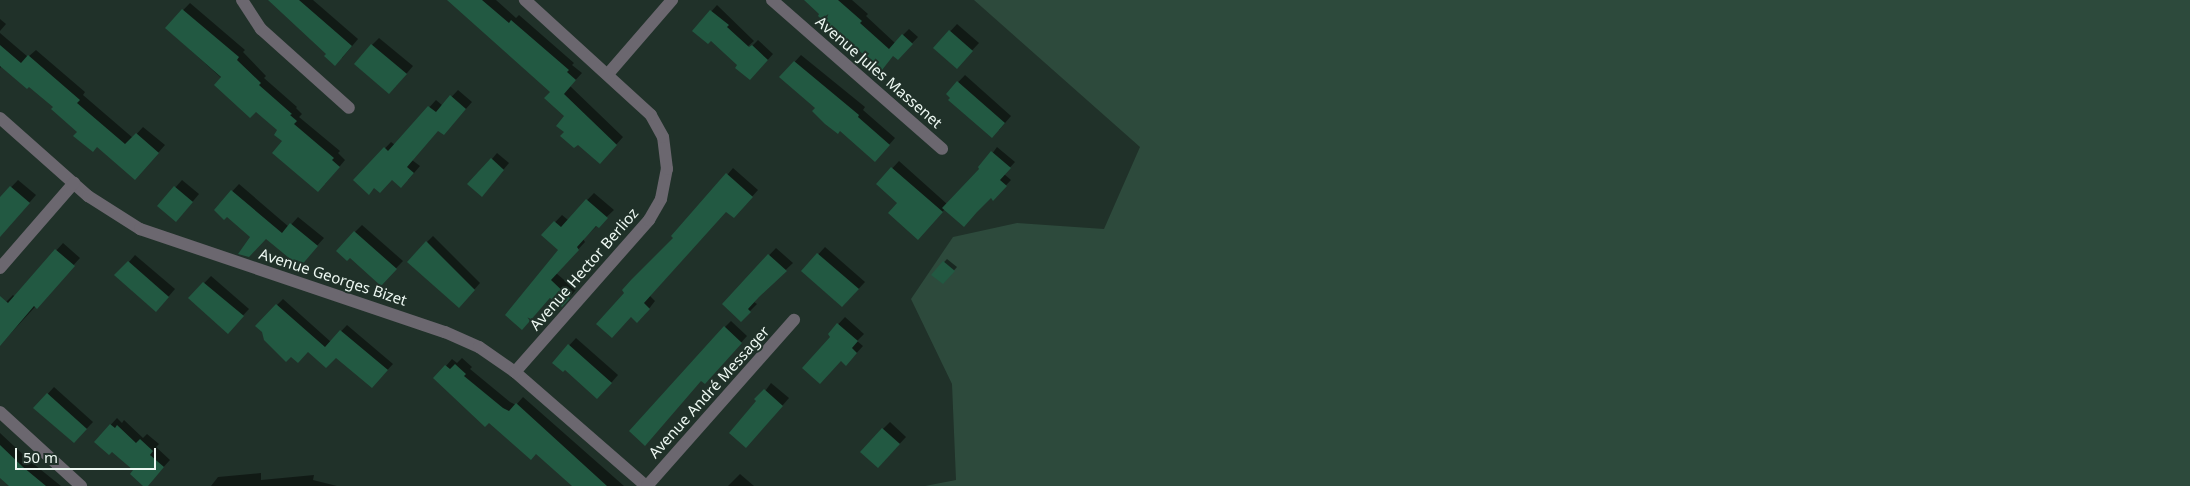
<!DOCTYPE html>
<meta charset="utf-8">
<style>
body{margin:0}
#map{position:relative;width:2190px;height:486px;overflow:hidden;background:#203129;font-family:"Noto Sans",sans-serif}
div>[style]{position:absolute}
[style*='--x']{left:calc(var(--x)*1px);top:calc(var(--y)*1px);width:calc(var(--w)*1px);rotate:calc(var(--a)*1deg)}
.green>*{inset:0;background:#2d4a3c}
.shadow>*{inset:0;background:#0007}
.building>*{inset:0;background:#225942}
.street>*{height:12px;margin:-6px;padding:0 6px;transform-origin:6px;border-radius:6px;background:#6b676f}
span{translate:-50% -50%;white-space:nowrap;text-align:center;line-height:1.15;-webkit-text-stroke:4px #203129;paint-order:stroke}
.street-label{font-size:15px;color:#edf8f2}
.scale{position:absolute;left:15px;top:448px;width:141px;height:22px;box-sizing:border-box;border:2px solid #edf8f2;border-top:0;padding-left:6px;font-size:15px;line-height:18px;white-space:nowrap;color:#edf8f2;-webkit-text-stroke:4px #203129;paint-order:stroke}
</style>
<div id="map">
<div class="green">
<i style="clip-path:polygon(974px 0,2190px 0,2190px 486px,925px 486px,956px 480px,952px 384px,911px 299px,953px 237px,1017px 223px,1104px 229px,1140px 147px)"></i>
</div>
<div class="shadow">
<i style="clip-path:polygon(270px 0,313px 0,358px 39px,342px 58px,328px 54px)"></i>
<i style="clip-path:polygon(449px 0,496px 0,516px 18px,519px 15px,574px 63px,572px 65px,582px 73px,570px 86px,623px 137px,606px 156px,565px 132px,566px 116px,552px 92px)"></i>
<i style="clip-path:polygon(805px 0,852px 0,868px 14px,866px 16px,895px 43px,909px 29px,918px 37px,898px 58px,821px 14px)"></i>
<i style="clip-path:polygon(190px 3px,245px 50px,243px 52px,266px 76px,264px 78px,297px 107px,296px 108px,302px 114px,299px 117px,340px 151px,338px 153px,345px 160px,325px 184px,284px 141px,279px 130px,166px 28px)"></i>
<i style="clip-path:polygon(717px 5px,754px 41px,746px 48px,748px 50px,758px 40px,773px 54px,756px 73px,739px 65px,711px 40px,694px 31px)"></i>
<i style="clip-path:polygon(0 19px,6px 24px,0 31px)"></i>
<i style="clip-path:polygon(957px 24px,979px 43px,963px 60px,935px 48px)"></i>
<i style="clip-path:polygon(0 33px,28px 57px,36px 50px,85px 92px,83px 95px,133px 138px,143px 127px,165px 145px,142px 171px,2px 66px,0 68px)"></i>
<i style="clip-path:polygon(379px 38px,413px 66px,396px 86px,372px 45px)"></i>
<i style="clip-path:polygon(801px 55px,865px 107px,863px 110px,895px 138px,881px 154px,816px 108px,781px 77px)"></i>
<i style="clip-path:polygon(965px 75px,1011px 116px,999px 130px,947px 94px)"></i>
<i style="clip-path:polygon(458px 90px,472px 102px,450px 127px,438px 130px,412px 160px,420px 166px,408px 180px,392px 179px,375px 187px,355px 180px,391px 142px,395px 145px,436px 100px,443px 106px)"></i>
<i style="clip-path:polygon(997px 147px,1015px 162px,1004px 174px,1011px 180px,993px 199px,991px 196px,945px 209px,924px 231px,899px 203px,878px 184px,899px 161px,947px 204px,981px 169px)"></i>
<i style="clip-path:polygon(497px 153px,509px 163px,482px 195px,492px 159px)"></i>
<i style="clip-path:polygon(733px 168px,758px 190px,740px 210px,726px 210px,650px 296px,655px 301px,644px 315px,631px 316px,675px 238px)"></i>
<i style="clip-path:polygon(18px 180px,36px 195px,0 236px,0 199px)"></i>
<i style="clip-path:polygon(182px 180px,199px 194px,183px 213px,159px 206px)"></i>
<i style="clip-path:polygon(239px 184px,289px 227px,298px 217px,324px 238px,306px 258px,266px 238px,252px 236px,227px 215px,215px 210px)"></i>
<i style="clip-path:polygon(594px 193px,614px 210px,583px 239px,585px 242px,556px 273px,576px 290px,569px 298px,551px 297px,529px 321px,560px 250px,543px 235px,562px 215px,568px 220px)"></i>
<i style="clip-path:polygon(362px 225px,403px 261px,381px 284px,350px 257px,355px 232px)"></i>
<i style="clip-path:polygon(433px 236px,480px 283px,465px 300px,427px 242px)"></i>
<i style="clip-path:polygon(63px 243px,80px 258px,0 345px,0 308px,13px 295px,15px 297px)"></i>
<i style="clip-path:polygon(825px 247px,865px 282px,849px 299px,803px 271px)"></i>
<i style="clip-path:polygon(776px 248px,793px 263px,763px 291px,754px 302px,757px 304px,741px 320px,723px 304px)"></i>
<i style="clip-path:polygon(135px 255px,175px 289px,162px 304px,129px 262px)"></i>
<i style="clip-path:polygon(947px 259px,957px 267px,943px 283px,933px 274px)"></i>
<i style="clip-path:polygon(211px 276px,249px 309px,234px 325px,190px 298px)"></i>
<i style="clip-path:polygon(283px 299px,331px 342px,347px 325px,393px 364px,378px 380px,336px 356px,326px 367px,277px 305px)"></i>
<i style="clip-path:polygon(845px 317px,864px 334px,857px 341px,863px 346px,852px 358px,829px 334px)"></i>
<i style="clip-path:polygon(731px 321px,747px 336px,711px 376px,725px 327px)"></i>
<i style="clip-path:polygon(576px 338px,618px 375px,604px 391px,554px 362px)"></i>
<i style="clip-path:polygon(462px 358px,472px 367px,470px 369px,510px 402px,516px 405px,523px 397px,624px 486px,574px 486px,446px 366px,452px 359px,457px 363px)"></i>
<i style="clip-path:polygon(771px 383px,789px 398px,752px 440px,758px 401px)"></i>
<i style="clip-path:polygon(54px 387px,93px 422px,74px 442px,35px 408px)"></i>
<i style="clip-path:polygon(117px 418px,122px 423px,124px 420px,143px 438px,147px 434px,159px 444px,156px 447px,170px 460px,146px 486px,135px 470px,113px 450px,95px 442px)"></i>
<i style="clip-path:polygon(890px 422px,906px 437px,878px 467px,883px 429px)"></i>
<i style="clip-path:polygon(0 433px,30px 461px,61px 486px,11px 486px,0 476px)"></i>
<i style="clip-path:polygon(261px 473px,261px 480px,314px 475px,313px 480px,337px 486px,211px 486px,218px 477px)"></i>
<i style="clip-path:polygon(740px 474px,754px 486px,728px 486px)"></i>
</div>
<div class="building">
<i style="clip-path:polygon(268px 0,299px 0,352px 46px,335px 66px,324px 56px,326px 54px)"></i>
<i style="clip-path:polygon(447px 0,482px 0,509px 23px,511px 20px,569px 70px,567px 72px,576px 80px,564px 94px,617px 145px,600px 164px,578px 145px,574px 148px,560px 136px,564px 132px,556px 126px,564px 116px,544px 98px,550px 92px)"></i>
<i style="clip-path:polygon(804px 0,838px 0,862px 21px,860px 23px,889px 49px,902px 34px,913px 44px,898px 60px,893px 56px,882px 70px,818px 16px,819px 14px)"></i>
<i style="clip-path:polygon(182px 9px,239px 57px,237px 60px,261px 83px,259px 85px,292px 114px,290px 115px,297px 121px,294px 124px,334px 158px,332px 160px,340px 167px,318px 192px,272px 153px,282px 141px,274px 135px,277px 130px,256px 112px,250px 118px,214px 85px,221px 77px,165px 28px)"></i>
<i style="clip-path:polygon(710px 10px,729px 25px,727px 27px,749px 47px,752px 45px,768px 60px,750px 80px,735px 68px,737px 65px,711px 41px,708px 44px,692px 31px)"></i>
<i style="clip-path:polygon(949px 30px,973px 51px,957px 69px,933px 48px)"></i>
<i style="clip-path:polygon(371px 44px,407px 74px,389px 94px,354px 64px)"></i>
<i style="clip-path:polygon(0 45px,21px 63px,28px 55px,80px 100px,77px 103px,125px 144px,136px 133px,159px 153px,135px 180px,97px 147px,93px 152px,73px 136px,77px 132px,51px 109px,53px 107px,29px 87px,27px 89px,0 66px)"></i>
<i style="clip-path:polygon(794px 61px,859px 115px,858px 117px,890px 145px,875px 162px,840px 131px,838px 134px,825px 124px,812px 111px,815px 108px,779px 77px)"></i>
<i style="clip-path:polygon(957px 81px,1005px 123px,992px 138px,948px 100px,950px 98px,946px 94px)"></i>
<i style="clip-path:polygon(450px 95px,466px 109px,444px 135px,438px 131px,407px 167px,414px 173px,401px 188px,392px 180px,380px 193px,374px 188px,369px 195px,353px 180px,384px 147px,388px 151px,428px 106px,436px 112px)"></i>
<i style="clip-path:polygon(991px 151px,1011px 168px,1000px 180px,1007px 186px,993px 201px,991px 198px,977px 212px,964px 227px,942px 208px,979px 169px,978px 167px)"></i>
<i style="clip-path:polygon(491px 158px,504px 170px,482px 197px,467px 184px)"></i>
<i style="clip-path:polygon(891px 167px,943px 212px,918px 240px,888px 213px,897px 203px,876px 184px)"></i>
<i style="clip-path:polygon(726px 173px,753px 197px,734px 218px,726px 212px,644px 303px,650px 309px,637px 323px,631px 317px,612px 338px,596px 324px,624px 293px,622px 290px,631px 280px,673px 238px,671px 236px)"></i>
<i style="clip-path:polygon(10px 186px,30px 203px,0 237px,0 197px)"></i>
<i style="clip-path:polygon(174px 186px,193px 202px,176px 222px,157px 206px)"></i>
<i style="clip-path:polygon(231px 190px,282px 233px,290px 223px,318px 246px,300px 267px,266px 239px,249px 257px,238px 254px,250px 237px,227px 217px,224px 220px,214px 210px)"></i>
<i style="clip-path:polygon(586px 199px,608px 218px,599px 228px,596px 226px,577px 247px,579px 250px,551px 280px,570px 298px,562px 307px,550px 298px,522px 330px,505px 315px,558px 250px,541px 235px,554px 221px,561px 227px)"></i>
<i style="clip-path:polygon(354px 231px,397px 269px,381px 286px,350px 258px,347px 261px,336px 251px)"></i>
<i style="clip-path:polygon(426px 241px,475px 290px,459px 308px,407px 262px)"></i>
<i style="clip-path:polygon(55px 249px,75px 266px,37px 309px,34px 306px,0 346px,0 296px,8px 303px)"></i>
<i style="clip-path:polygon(817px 253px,859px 289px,842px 307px,801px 271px)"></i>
<i style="clip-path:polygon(768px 254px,787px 271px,759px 297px,748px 309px,751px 312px,741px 322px,722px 304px)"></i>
<i style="clip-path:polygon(128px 261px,169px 297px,156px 312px,114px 275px)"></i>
<i style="clip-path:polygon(943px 261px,955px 271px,943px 284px,931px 275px)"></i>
<i style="clip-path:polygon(203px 282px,244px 316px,228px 334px,188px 298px)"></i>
<i style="clip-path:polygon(276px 304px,325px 347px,340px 330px,388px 370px,372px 388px,336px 358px,326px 368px,308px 352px,298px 363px,291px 357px,286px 362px,264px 340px,262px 332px,255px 326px)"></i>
<i style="clip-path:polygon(837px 323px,858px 341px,852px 348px,857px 353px,846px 366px,841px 361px,820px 384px,802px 368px,830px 337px,828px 334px)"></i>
<i style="clip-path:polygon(724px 326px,742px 343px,705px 384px,701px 381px,645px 446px,629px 431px)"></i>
<i style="clip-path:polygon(568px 344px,612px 383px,597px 399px,565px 370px,563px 372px,552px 363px)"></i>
<i style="clip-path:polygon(455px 364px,466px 374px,464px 376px,503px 408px,509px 411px,516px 403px,607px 486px,572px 486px,536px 454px,531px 460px,489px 423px,485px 427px,433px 378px,445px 365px,450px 369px)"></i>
<i style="clip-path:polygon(764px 389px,783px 406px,746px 448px,729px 433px,756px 401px,754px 399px)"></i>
<i style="clip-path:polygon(47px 393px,87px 429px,74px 443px,33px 408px)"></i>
<i style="clip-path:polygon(110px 424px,115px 428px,117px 425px,136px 443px,140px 439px,153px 451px,150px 455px,164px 467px,148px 486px,143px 486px,130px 474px,133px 470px,112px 452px,109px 455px,94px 442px)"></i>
<i style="clip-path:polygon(882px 428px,900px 444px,878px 468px,860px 452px)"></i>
<i style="clip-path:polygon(0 445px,23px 467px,46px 486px,9px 486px,0 478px)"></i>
</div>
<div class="street">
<i style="--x:242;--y:0;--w:35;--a:57"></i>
<i style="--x:261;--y:29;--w:118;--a:41.9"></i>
<i style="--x:772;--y:0;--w:226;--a:41.2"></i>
<i style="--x:608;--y:74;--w:98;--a:-49.1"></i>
<i style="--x:0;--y:118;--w:118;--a:41.6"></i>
<i style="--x:88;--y:196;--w:62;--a:32.4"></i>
<i style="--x:140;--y:229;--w:322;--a:18.7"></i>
<i style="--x:445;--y:332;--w:37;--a:24"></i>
<i style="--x:479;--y:347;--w:44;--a:34.8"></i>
<i style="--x:515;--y:372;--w:174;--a:41"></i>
<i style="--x:0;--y:268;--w:113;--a:-49"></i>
<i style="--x:515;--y:372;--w:203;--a:-48.6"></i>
<i style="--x:649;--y:220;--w:24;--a:-60"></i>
<i style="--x:661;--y:199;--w:31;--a:-79"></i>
<i style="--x:667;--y:169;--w:32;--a:-97"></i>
<i style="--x:663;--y:137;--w:25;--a:-119"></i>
<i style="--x:651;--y:115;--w:171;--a:-137.6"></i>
<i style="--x:0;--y:412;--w:110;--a:42.4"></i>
<i style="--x:647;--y:486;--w:222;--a:-48.5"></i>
</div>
<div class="street-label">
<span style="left:879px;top:72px;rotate:41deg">Avenue Jules Massenet</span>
<span style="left:584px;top:269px;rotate:-49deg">Avenue Hector Berlioz</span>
<span style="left:333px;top:277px;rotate:18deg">Avenue Georges Bizet</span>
<span style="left:709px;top:392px;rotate:-48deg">Avenue André Messager</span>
</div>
<div class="scale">50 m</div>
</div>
